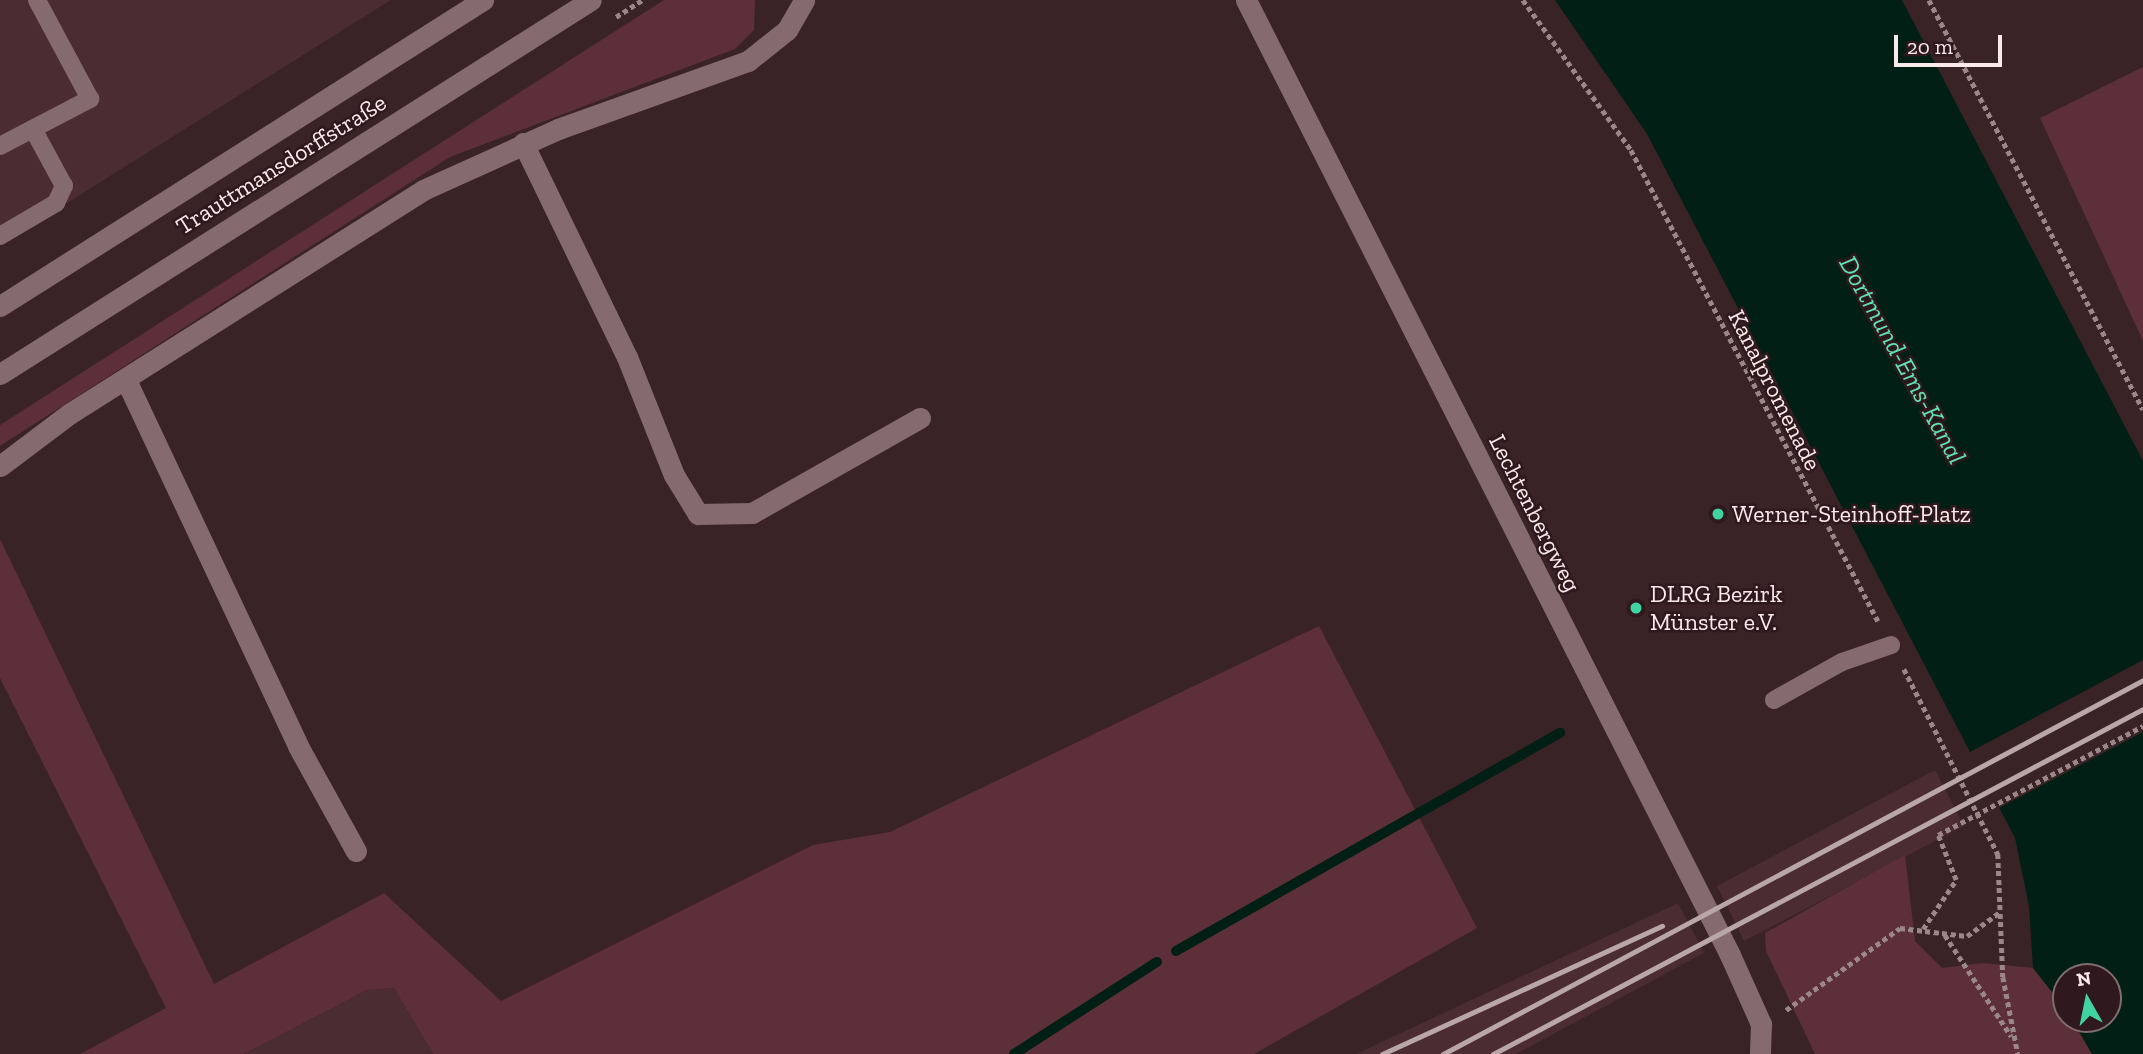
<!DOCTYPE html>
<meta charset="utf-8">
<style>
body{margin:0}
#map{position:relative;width:2143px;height:1054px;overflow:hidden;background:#3a2327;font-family:"Zilla Slab",serif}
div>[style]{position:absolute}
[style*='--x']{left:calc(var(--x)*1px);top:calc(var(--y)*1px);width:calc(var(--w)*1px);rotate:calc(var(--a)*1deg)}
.built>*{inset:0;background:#4a2c32}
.green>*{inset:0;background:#5c2f39}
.water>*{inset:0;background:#011f14}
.pier>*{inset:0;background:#3a2327}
.stream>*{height:10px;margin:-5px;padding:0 5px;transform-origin:5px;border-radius:5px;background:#011f14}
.path>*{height:4.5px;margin-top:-2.25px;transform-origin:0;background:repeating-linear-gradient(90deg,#9b878a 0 5px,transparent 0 8.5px)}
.lane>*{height:18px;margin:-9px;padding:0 9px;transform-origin:9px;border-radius:9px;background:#856a6e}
.street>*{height:21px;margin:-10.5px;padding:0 10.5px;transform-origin:10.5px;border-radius:10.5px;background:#856a6e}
.secondary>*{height:21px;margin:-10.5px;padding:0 10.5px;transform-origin:10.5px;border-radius:10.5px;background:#856a6e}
.rail>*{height:5px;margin:-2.5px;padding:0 2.5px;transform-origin:2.5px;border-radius:2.5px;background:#b9a6a9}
.dots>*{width:19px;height:19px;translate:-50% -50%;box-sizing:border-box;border:4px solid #2f191e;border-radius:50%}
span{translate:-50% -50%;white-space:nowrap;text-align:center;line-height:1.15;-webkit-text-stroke:5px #2f191e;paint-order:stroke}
.street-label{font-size:24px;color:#faeaec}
.poi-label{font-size:24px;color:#faeaec}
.left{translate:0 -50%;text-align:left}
.water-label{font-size:26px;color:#5fe4b3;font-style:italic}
.north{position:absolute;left:2052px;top:963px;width:70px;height:70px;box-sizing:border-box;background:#2f191e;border:2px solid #806d70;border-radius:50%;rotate:351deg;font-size:19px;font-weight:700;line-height:28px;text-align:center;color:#faeaec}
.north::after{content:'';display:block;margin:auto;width:24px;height:32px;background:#3fd4a2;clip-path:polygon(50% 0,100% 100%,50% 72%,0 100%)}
.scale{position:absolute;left:1894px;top:35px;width:108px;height:32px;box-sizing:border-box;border:4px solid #faeaec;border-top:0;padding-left:9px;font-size:21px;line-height:24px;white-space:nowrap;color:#faeaec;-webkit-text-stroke:5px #2f191e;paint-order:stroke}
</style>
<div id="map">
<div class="built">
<i style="clip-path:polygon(0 0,391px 0,0 245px)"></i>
<i style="clip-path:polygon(1935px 770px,1964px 826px,1744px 941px,1717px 886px)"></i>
<i style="clip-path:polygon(1678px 903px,1704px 953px,1516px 1054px,1356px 1054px)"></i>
<i style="clip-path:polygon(394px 988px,433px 1054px,244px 1054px,367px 990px)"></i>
</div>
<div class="green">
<i style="clip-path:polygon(664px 0,755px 0,754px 30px,735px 49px,450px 157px,0 446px,0 425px)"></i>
<i style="clip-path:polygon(2143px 67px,2143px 341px,2040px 118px)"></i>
<i style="clip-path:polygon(0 539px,214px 984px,384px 893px,501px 1001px,813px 845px,890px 832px,1319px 626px,1477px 928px,1254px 1054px,433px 1054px,394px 988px,367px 990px,244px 1054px,80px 1054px,166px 1008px,0 678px)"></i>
<i style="clip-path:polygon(1905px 855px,1915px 941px,1942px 968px,1983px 963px,2033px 968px,2049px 981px,2092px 1054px,1815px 1054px,1766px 951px,1765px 933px)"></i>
</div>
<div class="water">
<i style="clip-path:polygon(1555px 0,1902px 0,2143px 461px,2143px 1054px,2092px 1054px,2072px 1019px,2108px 1019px,2108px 977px,2066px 977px,2066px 1010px,2033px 968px,2029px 906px,2015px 838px,1647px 134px)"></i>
</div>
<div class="pier">
<i style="clip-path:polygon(2143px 660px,2143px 732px,1995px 810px,1968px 753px)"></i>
</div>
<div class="stream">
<i style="--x:1176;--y:951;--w:442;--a:-29.6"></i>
<i style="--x:1014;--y:1054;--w:170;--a:-32.8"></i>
</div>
<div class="path">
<i style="--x:1523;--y:0;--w:185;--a:54.2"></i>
<i style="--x:1631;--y:150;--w:532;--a:62.33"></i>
<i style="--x:1929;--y:0;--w:462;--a:62.4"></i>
<i style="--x:616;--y:17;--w:31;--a:-33"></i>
<i style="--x:1904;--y:669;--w:208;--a:63.1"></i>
<i style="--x:1998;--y:854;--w:123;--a:87.7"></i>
<i style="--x:2003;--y:977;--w:78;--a:79"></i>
<i style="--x:1923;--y:929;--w:59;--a:-56"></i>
<i style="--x:1956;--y:880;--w:48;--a:-111.8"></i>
<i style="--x:1938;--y:835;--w:232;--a:-28"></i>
<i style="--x:1945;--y:935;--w:121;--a:56.8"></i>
<i style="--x:1786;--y:1010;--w:140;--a:-35.7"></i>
<i style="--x:1900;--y:928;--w:67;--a:6.8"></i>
<i style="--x:1967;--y:936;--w:41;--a:-36"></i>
</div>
<div class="lane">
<i style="--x:0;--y:146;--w:102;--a:-27.6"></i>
<i style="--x:90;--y:99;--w:112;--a:-118.2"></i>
<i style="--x:0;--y:236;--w:65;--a:-30.5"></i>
<i style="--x:56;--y:203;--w:19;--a:-65"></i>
<i style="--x:64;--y:186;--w:65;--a:-118.5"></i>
<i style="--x:1774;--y:700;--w:78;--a:-29.2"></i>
<i style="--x:1842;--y:662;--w:52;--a:-19.1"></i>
</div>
<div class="street">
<i style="--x:1246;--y:0;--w:1071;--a:63.12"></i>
<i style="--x:1730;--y:955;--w:76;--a:65.8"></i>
<i style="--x:1761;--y:1024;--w:30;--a:92"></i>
<i style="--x:523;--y:143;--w:238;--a:64.1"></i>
<i style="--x:627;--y:357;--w:127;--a:68.3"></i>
<i style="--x:674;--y:475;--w:46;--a:58.4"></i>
<i style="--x:698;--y:514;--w:54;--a:-1.1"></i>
<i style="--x:752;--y:513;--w:193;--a:-29.5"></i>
<i style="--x:126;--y:380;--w:404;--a:64.8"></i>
<i style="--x:298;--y:746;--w:120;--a:61.1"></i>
<i style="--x:0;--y:466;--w:86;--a:-37"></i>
<i style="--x:69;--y:414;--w:419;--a:-32.3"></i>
<i style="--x:423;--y:190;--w:148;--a:-24.3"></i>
<i style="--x:558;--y:129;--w:202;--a:-19.7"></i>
<i style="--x:748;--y:61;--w:50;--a:-38.5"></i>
<i style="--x:787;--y:30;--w:34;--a:-60"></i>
</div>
<div class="secondary">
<i style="--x:0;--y:306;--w:572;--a:-32.36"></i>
<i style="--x:0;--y:374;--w:699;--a:-32.33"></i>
</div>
<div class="rail">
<i style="--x:1382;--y:1054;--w:308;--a:-24.6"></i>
<i style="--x:1443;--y:1054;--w:794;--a:-28.11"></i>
<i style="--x:1493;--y:1054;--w:736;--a:-27.96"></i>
</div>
<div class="dots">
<i style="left:1718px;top:514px;background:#3fd4a2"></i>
<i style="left:1636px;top:608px;background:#3fd4a2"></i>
</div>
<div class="street-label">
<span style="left:281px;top:164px;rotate:-32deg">Trauttmansdorffstraße</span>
<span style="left:1775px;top:390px;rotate:63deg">Kanalpromenade</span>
<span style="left:1535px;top:513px;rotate:63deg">Lechtenbergweg</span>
</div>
<div class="poi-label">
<span class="left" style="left:1732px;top:514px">Werner-Steinhoff-Platz</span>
<span class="left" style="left:1650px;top:608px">DLRG Bezirk<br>Münster e.V.</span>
</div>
<div class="water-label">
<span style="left:1902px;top:360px;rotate:61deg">Dortmund-Ems-Kanal</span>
</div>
<div class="north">N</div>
<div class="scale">20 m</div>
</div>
